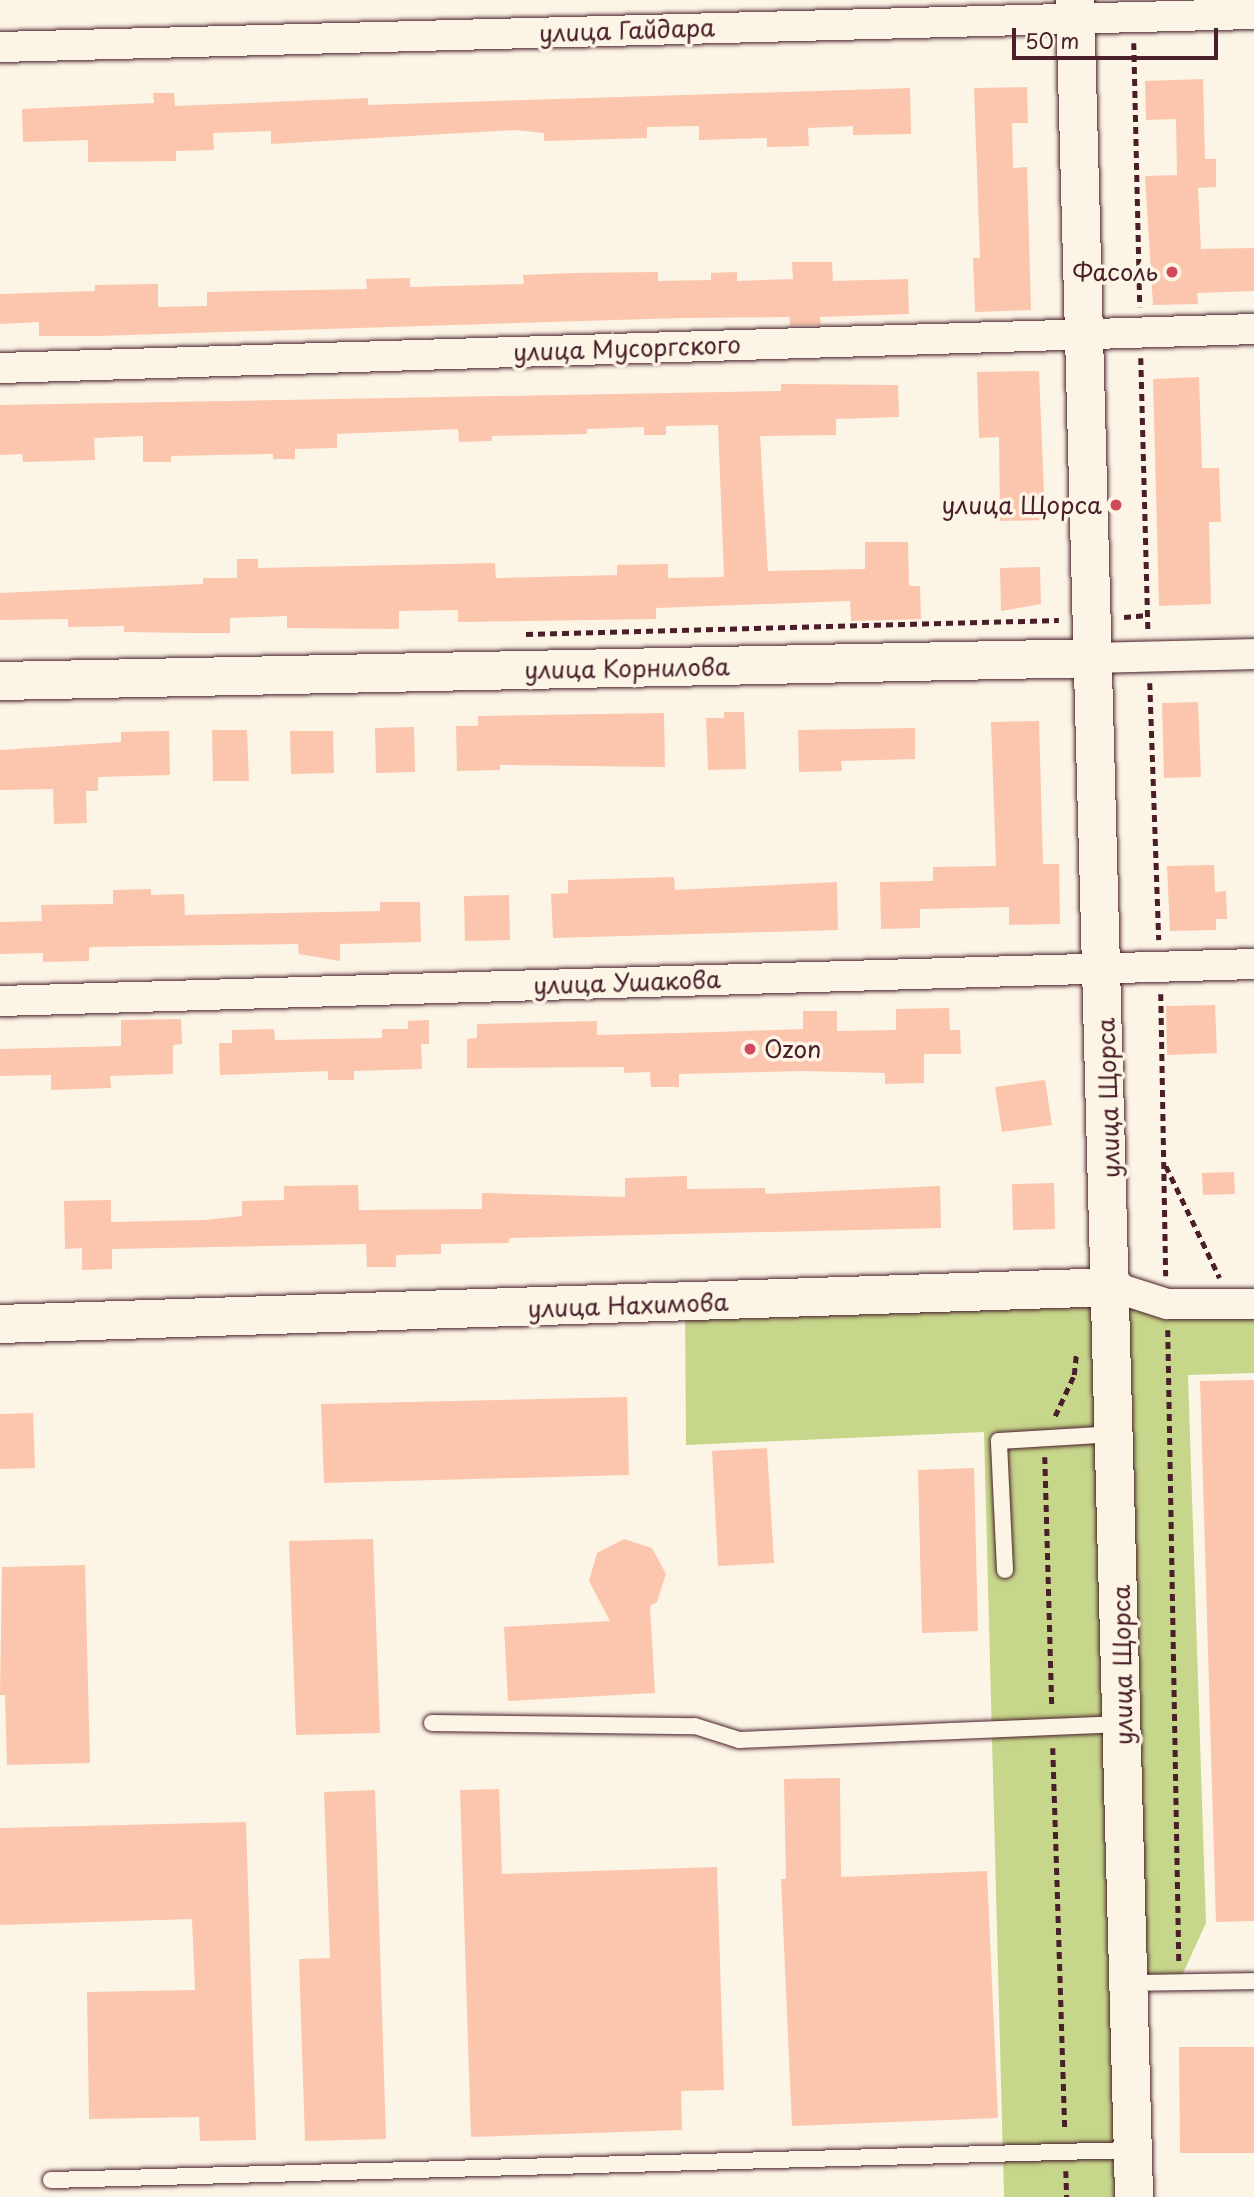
<!DOCTYPE html>
<meta charset="utf-8">
<style>
body{margin:0}
#map{position:relative;width:1254px;height:2197px;overflow:hidden;background:#fcf5e5;font-family:"Playpen Sans",sans-serif}
div>[style]{position:absolute}
[style*='--x']{left:calc(var(--x)*1px);top:calc(var(--y)*1px);width:calc(var(--w)*1px);rotate:calc(var(--a)*1deg)}
.green>*{inset:0;background:#c6d68a}
.building>*{inset:0;background:#fbc6ad}
.path>*{height:4.5px;margin-top:-2.25px;transform-origin:0;background:repeating-linear-gradient(90deg,#4a1f2b 0 7px,transparent 0 12px)}
.roads{filter:drop-shadow(0 0 2px #4a1f2b) drop-shadow(0 0 2px #4a1f2b)}
.lane>*{height:16px;margin:-8px;padding:0 8px;transform-origin:8px;border-radius:8px;background:#fcf5e5}
.street>*{height:30px;margin:-15px;padding:0 15px;transform-origin:15px;border-radius:15px;background:#fcf5e5}
.secondary>*{height:38px;margin:-19px;padding:0 19px;transform-origin:19px;border-radius:19px;background:#fcf5e5}
.dots>*{width:19px;height:19px;translate:-50% -50%;box-sizing:border-box;border:4px solid #fcf5e5;border-radius:50%}
span{translate:-50% -50%;white-space:nowrap;text-align:center;line-height:1.15;-webkit-text-stroke:7px #fcf5e5;paint-order:stroke}
.street-label{font-size:24px;color:#4a1f2b}
.poi-label{font-size:24px;color:#4a1f2b}
.right{translate:-100% -50%;text-align:right}
.left{translate:0 -50%;text-align:left}
.scale{position:absolute;left:1012px;top:28px;width:206px;height:32px;box-sizing:border-box;border:4px solid #4a1f2b;border-top:0;padding-left:9px;font-size:21px;line-height:24px;white-space:nowrap;color:#4a1f2b;-webkit-text-stroke:5px #fcf5e5;paint-order:stroke}
</style>
<div id="map">
<div class="green">
<i style="clip-path:polygon(1254px 1304px,1254px 1373px,1188px 1375px,1206px 1923px,1179px 1982px,1129px 1983px,1132px 2197px,1004px 2197px,984px 1432px,686px 1445px,685px 1305px)"></i>
</div>
<div class="building">
<i style="clip-path:polygon(1203px 79px,1205px 159px,1216px 159px,1216px 187px,1198px 188px,1201px 249px,1254px 248px,1254px 291px,1197px 293px,1198px 304px,1153px 305px,1145px 176px,1177px 175px,1176px 119px,1146px 120px,1145px 81px)"></i>
<i style="clip-path:polygon(1027px 87px,1028px 123px,1012px 123px,1013px 168px,1027px 167px,1031px 310px,975px 312px,973px 258px,980px 258px,974px 88px)"></i>
<i style="clip-path:polygon(910px 88px,911px 134px,853px 135px,853px 126px,808px 128px,809px 146px,767px 147px,767px 138px,699px 140px,699px 126px,647px 127px,647px 138px,544px 141px,544px 133px,515px 130px,271px 144px,271px 131px,213px 133px,214px 150px,176px 151px,176px 161px,88px 162px,88px 140px,23px 142px,22px 109px,154px 103px,153px 93px,174px 93px,175px 106px,368px 98px,368px 105px)"></i>
<i style="clip-path:polygon(792px 262px,832px 262px,833px 281px,908px 279px,909px 314px,820px 317px,821px 325px,790px 325px,789px 317px,681px 318px,97px 336px,39px 336px,39px 322px,0 324px,0 294px,95px 291px,95px 285px,158px 284px,158px 307px,207px 306px,207px 292px,367px 289px,366px 279px,410px 278px,410px 287px,524px 284px,523px 275px,572px 273px,658px 272px,658px 281px,711px 280px,711px 273px,737px 272px,737px 281px,793px 279px)"></i>
<i style="clip-path:polygon(1039px 371px,1045px 520px,1000px 521px,999px 437px,979px 438px,977px 372px)"></i>
<i style="clip-path:polygon(1199px 377px,1202px 468px,1219px 468px,1221px 522px,1209px 522px,1211px 604px,1159px 606px,1153px 379px)"></i>
<i style="clip-path:polygon(781px 384px,898px 385px,899px 417px,836px 419px,836px 435px,760px 436px,768px 571px,865px 569px,865px 542px,908px 542px,909px 586px,920px 586px,921px 619px,851px 621px,850px 601px,656px 608px,656px 619px,458px 622px,458px 610px,399px 611px,399px 629px,287px 628px,287px 616px,230px 618px,230px 633px,191px 633px,124px 632px,124px 626px,68px 627px,68px 619px,0 620px,0 593px,203px 584px,203px 578px,237px 578px,237px 559px,258px 559px,258px 568px,495px 563px,496px 578px,617px 575px,617px 565px,668px 564px,668px 578px,724px 577px,718px 425px,666px 426px,666px 435px,644px 435px,644px 427px,587px 429px,587px 434px,492px 436px,492px 441px,459px 442px,458px 429px,337px 434px,337px 448px,295px 449px,295px 459px,273px 459px,273px 454px,171px 456px,171px 462px,143px 462px,143px 436px,94px 438px,95px 460px,23px 462px,22px 454px,0 455px,0 405px,781px 391px)"></i>
<i style="clip-path:polygon(1040px 567px,1041px 604px,1001px 611px,1000px 568px)"></i>
<i style="clip-path:polygon(1198px 702px,1201px 777px,1164px 778px,1162px 703px)"></i>
<i style="clip-path:polygon(724px 712px,744px 712px,746px 769px,708px 770px,706px 718px,724px 718px)"></i>
<i style="clip-path:polygon(664px 713px,665px 767px,500px 765px,500px 770px,457px 771px,456px 726px,478px 726px,478px 716px)"></i>
<i style="clip-path:polygon(1039px 721px,1043px 864px,1059px 864px,1060px 924px,1009px 925px,1009px 907px,920px 909px,920px 928px,881px 929px,880px 882px,933px 881px,933px 867px,996px 866px,991px 722px)"></i>
<i style="clip-path:polygon(414px 727px,415px 772px,376px 773px,375px 728px)"></i>
<i style="clip-path:polygon(915px 728px,915px 759px,841px 761px,842px 771px,799px 772px,798px 730px)"></i>
<i style="clip-path:polygon(212px 730px,247px 730px,249px 781px,213px 781px)"></i>
<i style="clip-path:polygon(169px 731px,170px 775px,98px 777px,98px 791px,86px 791px,87px 823px,54px 824px,53px 789px,0 790px,0 750px,121px 742px,121px 732px)"></i>
<i style="clip-path:polygon(290px 731px,333px 731px,334px 773px,291px 774px)"></i>
<i style="clip-path:polygon(1214px 865px,1215px 892px,1226px 891px,1227px 919px,1216px 919px,1216px 930px,1170px 931px,1167px 866px)"></i>
<i style="clip-path:polygon(674px 877px,675px 890px,837px 882px,838px 930px,553px 938px,551px 894px,568px 893px,568px 880px)"></i>
<i style="clip-path:polygon(151px 889px,151px 895px,184px 894px,185px 915px,380px 911px,380px 902px,420px 902px,421px 942px,340px 944px,340px 961px,299px 954px,298px 944px,89px 947px,89px 961px,43px 962px,43px 953px,0 954px,0 922px,42px 921px,41px 905px,113px 904px,113px 890px)"></i>
<i style="clip-path:polygon(509px 895px,510px 940px,465px 941px,464px 896px)"></i>
<i style="clip-path:polygon(1215px 1005px,1217px 1053px,1167px 1055px,1166px 1006px)"></i>
<i style="clip-path:polygon(949px 1008px,950px 1030px,960px 1030px,961px 1054px,924px 1054px,924px 1083px,885px 1084px,885px 1073px,804px 1071px,679px 1074px,679px 1087px,651px 1087px,650px 1072px,624px 1073px,624px 1067px,467px 1068px,467px 1039px,477px 1038px,477px 1024px,597px 1021px,597px 1035px,717px 1032px,803px 1029px,803px 1011px,837px 1011px,837px 1031px,896px 1030px,896px 1009px)"></i>
<i style="clip-path:polygon(181px 1019px,182px 1044px,173px 1045px,173px 1074px,110px 1076px,111px 1088px,51px 1090px,51px 1075px,0 1076px,0 1049px,121px 1046px,121px 1020px)"></i>
<i style="clip-path:polygon(429px 1020px,429px 1044px,421px 1044px,422px 1069px,354px 1071px,354px 1080px,328px 1080px,328px 1071px,220px 1075px,219px 1043px,232px 1043px,232px 1030px,274px 1029px,275px 1040px,382px 1038px,382px 1029px,408px 1029px,408px 1021px)"></i>
<i style="clip-path:polygon(1045px 1080px,1052px 1125px,1002px 1132px,995px 1087px)"></i>
<i style="clip-path:polygon(1234px 1172px,1235px 1194px,1203px 1195px,1202px 1173px)"></i>
<i style="clip-path:polygon(687px 1176px,687px 1189px,765px 1188px,765px 1194px,940px 1186px,941px 1228px,509px 1238px,509px 1243px,441px 1244px,441px 1254px,396px 1255px,396px 1267px,367px 1267px,366px 1244px,112px 1249px,112px 1269px,82px 1270px,82px 1248px,65px 1249px,64px 1201px,111px 1200px,111px 1222px,205px 1220px,242px 1216px,242px 1201px,284px 1200px,284px 1186px,358px 1185px,359px 1210px,482px 1209px,482px 1193px,625px 1197px,625px 1178px)"></i>
<i style="clip-path:polygon(1054px 1183px,1055px 1229px,1013px 1230px,1012px 1184px)"></i>
<i style="clip-path:polygon(1254px 1380px,1254px 1921px,1216px 1922px,1200px 1381px)"></i>
<i style="clip-path:polygon(627px 1397px,629px 1475px,324px 1483px,321px 1404px)"></i>
<i style="clip-path:polygon(33px 1413px,35px 1468px,0 1469px,0 1414px)"></i>
<i style="clip-path:polygon(767px 1448px,774px 1563px,718px 1566px,712px 1451px)"></i>
<i style="clip-path:polygon(974px 1468px,978px 1631px,922px 1633px,918px 1470px)"></i>
<i style="clip-path:polygon(373px 1539px,380px 1733px,296px 1735px,289px 1541px)"></i>
<i style="clip-path:polygon(624px 1539px,652px 1548px,666px 1574px,657px 1602px,650px 1606px,655px 1693px,508px 1701px,504px 1627px,610px 1621px,589px 1581px,597px 1553px)"></i>
<i style="clip-path:polygon(85px 1565px,90px 1763px,7px 1765px,5px 1695px,0 1695px,2px 1567px)"></i>
<i style="clip-path:polygon(840px 1778px,841px 1877px,987px 1871px,998px 2118px,792px 2126px,781px 1879px,786px 1879px,784px 1779px)"></i>
<i style="clip-path:polygon(499px 1789px,502px 1874px,717px 1867px,724px 2090px,681px 2091px,682px 2130px,471px 2137px,460px 1790px)"></i>
<i style="clip-path:polygon(375px 1790px,386px 2139px,305px 2141px,299px 1959px,330px 1958px,324px 1792px)"></i>
<i style="clip-path:polygon(246px 1822px,256px 2140px,200px 2141px,199px 2117px,89px 2119px,87px 1992px,195px 1990px,192px 1919px,0 1925px,0 1828px)"></i>
<i style="clip-path:polygon(1179px 2047px,1254px 2047px,1254px 2153px,1180px 2153px)"></i>
</div>
<div class="path">
<i style="--x:1134;--y:43;--w:264;--a:88.7"></i>
<i style="--x:1141;--y:358;--w:271;--a:88.5"></i>
<i style="--x:1124;--y:617;--w:24;--a:-5"></i>
<i style="--x:526;--y:634;--w:533;--a:-1.5"></i>
<i style="--x:1150;--y:683;--w:257;--a:88"></i>
<i style="--x:1161;--y:994;--w:282;--a:89"></i>
<i style="--x:1166;--y:1166;--w:124;--a:64.3"></i>
<i style="--x:1168;--y:1330;--w:632;--a:89"></i>
<i style="--x:1055;--y:1416;--w:45;--a:-65.1"></i>
<i style="--x:1074;--y:1375;--w:20;--a:-84"></i>
<i style="--x:1045;--y:1457;--w:250;--a:88.4"></i>
<i style="--x:1053;--y:1748;--w:383;--a:88.2"></i>
<i style="--x:1066;--y:2171;--w:26;--a:88"></i>
</div>
<div class="roads">
<div class="lane">
<i style="--x:1005;--y:1570;--w:129;--a:-92.7"></i>
<i style="--x:999;--y:1441;--w:117;--a:-3.4"></i>
<i style="--x:432;--y:1723;--w:263;--a:0.7"></i>
<i style="--x:695;--y:1726;--w:46;--a:17.7"></i>
<i style="--x:739;--y:1740;--w:384;--a:-2.4"></i>
<i style="--x:1129;--y:1983;--w:125;--a:-0.9"></i>
<i style="--x:51;--y:2180;--w:1082;--a:-1.59"></i>
</div>
<div class="street">
<i style="--x:0;--y:47;--w:1254;--a:-1.51"></i>
<i style="--x:0;--y:368;--w:1255;--a:-1.78"></i>
<i style="--x:1095;--y:658;--w:159;--a:-1.4"></i>
<i style="--x:0;--y:1001;--w:1255;--a:-1.69"></i>
<i style="--x:1114;--y:1287;--w:56;--a:17.8"></i>
<i style="--x:1167;--y:1304;--w:87;--a:0"></i>
</div>
<div class="secondary">
<i style="--x:1075;--y:0;--w:2198;--a:88.46"></i>
<i style="--x:0;--y:681;--w:1095;--a:-1.2"></i>
<i style="--x:0;--y:1324;--w:1115;--a:-1.9"></i>
</div>
</div>
<div class="dots">
<i style="left:1172px;top:272px;background:#d1495b"></i>
<i style="left:1116px;top:505px;background:#d1495b"></i>
<i style="left:750px;top:1049px;background:#d1495b"></i>
</div>
<div class="street-label">
<span style="left:627px;top:30px;rotate:-2deg">улица Гайдара</span>
<span style="left:627px;top:348px;rotate:-2deg">улица Мусоргского</span>
<span style="left:627px;top:668px;rotate:-1deg">улица Корнилова</span>
<span style="left:627px;top:982px;rotate:-2deg">улица Ушакова</span>
<span style="left:1108px;top:1098px;rotate:-92deg">улица Щорса</span>
<span style="left:628px;top:1305px;rotate:-2deg">улица Нахимова</span>
<span style="left:1122px;top:1665px;rotate:-91deg">улица Щорса</span>
</div>
<div class="poi-label">
<span class="right" style="left:1158px;top:272px">Фасоль</span>
<span class="right" style="left:1102px;top:505px">улица Щорса</span>
<span class="left" style="left:764px;top:1049px">Ozon</span>
</div>
<div class="scale">50 m</div>
</div>
